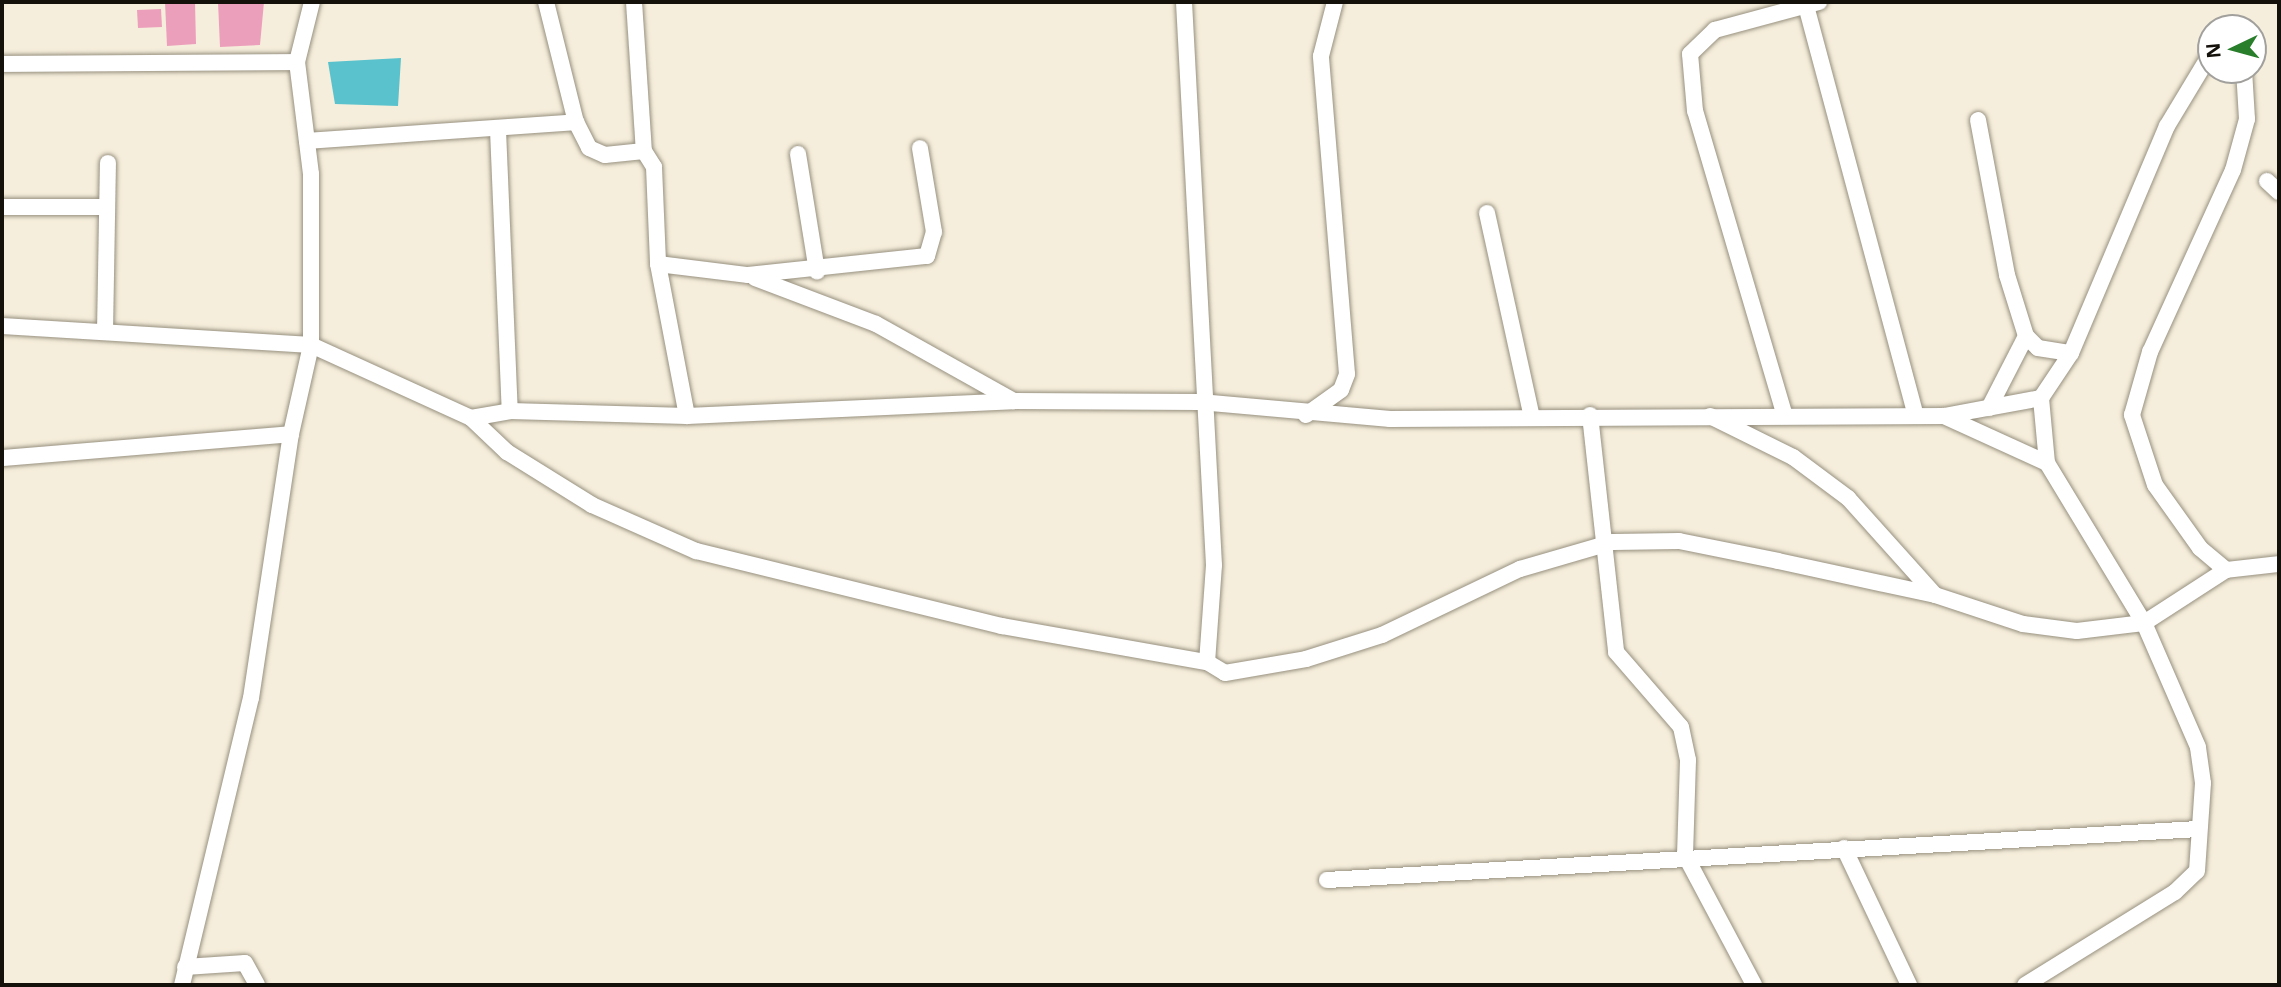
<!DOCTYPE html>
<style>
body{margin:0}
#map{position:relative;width:2281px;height:987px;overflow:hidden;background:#f6eedc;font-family:"Noto Sans",sans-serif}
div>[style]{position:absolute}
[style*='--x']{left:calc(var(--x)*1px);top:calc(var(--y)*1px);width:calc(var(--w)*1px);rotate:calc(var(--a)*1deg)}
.water>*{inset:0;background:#5ac2cc}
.building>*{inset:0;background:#ec9fbb}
.roads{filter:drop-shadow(0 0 2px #97907f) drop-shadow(0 0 2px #97907f)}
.street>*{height:16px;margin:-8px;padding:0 8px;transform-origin:8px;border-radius:8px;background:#fff}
span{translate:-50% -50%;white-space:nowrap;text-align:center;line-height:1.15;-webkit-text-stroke:7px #fff;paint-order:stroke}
.frame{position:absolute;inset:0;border:4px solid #14110b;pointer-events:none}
.north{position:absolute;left:2197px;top:14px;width:70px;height:70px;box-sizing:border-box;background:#fff;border:2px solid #a1a09d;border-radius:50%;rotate:265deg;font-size:19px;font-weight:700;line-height:28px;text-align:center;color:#14110b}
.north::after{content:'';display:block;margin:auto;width:24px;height:32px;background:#297e2b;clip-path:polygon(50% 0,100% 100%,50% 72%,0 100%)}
</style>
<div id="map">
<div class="water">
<i style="clip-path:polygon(401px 58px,398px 106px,335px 104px,328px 62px)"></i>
</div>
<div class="building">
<i style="clip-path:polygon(165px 2px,195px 2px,196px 44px,167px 46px)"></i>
<i style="clip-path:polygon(218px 2px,264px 2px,260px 45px,220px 47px)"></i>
<i style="clip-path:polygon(161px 9px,162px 27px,138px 28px,137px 10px)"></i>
</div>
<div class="roads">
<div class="street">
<i style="--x:546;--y:2;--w:124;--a:76"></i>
<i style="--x:576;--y:122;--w:29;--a:63"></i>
<i style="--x:589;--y:148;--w:17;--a:24"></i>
<i style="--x:605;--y:155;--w:39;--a:-6"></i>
<i style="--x:644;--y:151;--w:19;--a:58"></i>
<i style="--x:654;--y:167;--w:97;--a:87.6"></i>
<i style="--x:658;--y:264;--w:155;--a:79.2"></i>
<i style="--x:634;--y:2;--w:149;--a:86.2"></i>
<i style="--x:1184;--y:2;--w:564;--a:86.95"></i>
<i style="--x:1214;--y:565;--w:97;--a:94.1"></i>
<i style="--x:1207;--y:662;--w:21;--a:31"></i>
<i style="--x:1225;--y:673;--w:82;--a:-9.8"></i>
<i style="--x:1306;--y:659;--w:80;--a:-17.5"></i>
<i style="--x:1382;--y:635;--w:153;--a:-25.6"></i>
<i style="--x:1520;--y:569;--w:97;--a:-16.2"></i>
<i style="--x:1613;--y:542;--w:66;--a:-0.9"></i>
<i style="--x:1679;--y:541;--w:101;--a:11.4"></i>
<i style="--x:1778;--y:561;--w:161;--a:12.2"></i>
<i style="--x:1935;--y:595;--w:93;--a:18.2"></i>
<i style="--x:2023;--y:624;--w:54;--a:7.4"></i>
<i style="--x:2077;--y:631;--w:67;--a:-6.8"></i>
<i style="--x:2144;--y:623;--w:187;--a:-121.2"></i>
<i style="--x:2047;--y:463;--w:65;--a:-95.3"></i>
<i style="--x:2041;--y:398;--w:54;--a:-56.3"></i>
<i style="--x:2071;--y:353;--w:246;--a:-67.1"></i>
<i style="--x:2167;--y:126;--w:85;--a:-58.9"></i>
<i style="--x:1805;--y:2;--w:425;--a:75"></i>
<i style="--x:2;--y:64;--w:295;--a:-0.4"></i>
<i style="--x:1978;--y:120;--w:158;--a:79.4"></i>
<i style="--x:2007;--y:275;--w:64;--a:72.7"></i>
<i style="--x:2026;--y:336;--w:17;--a:45"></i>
<i style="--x:2038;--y:348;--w:33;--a:9"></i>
<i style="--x:498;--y:130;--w:281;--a:87.6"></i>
<i style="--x:307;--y:141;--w:270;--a:-4"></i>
<i style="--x:798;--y:154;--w:119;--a:80.8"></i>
<i style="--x:2267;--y:181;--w:16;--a:43"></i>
<i style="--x:2;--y:207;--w:105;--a:0"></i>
<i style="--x:1487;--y:213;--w:209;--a:77.6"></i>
<i style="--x:658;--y:264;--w:91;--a:7"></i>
<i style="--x:748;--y:275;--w:180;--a:-6.1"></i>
<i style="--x:927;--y:256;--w:25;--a:-74"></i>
<i style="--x:934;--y:232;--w:85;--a:-99.5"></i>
<i style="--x:755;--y:278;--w:129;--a:20.8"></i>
<i style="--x:876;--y:324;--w:158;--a:29.2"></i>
<i style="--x:2;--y:326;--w:310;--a:3.5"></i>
<i style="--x:311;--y:345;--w:176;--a:24.5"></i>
<i style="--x:471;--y:418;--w:40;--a:-10"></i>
<i style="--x:510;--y:411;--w:177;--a:1.6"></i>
<i style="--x:687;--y:416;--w:327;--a:-2.6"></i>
<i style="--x:1014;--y:401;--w:186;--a:0.3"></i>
<i style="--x:1200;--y:402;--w:191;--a:5.1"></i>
<i style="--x:1390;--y:419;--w:554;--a:-0.31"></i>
<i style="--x:1944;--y:416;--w:99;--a:-10.5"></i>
<i style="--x:105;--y:332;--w:169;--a:-89"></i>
<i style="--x:1989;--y:408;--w:81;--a:-62.8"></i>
<i style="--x:1784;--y:413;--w:315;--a:-106.4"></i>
<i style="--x:1695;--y:111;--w:57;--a:-95"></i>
<i style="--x:1690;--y:54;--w:35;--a:-44"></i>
<i style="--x:1715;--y:30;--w:108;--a:-15.1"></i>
<i style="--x:1306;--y:415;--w:43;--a:-35.5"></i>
<i style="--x:1341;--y:390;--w:17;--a:-69"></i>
<i style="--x:1347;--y:374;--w:319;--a:-94.7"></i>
<i style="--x:1321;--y:56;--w:56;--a:-75.5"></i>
<i style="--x:1590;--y:415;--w:238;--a:83.7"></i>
<i style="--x:1616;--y:652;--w:99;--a:49.1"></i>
<i style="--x:1681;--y:727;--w:34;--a:78"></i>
<i style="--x:1688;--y:760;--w:95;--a:91.8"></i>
<i style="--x:1685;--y:855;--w:147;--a:62"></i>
<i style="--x:1710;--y:416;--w:93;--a:26.3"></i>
<i style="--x:1793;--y:457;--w:69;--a:36.7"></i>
<i style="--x:1848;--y:498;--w:130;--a:48.1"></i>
<i style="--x:1944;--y:416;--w:113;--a:24.5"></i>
<i style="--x:471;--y:418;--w:50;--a:43.4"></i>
<i style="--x:507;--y:452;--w:100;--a:31.9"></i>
<i style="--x:592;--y:505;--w:114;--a:23.9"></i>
<i style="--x:696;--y:551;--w:315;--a:13.8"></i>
<i style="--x:1002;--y:626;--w:208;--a:10"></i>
<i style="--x:2;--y:458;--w:290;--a:-4.7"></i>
<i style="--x:2226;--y:570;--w:34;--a:-140"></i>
<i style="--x:2200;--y:548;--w:77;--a:-125.5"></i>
<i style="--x:2155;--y:485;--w:74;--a:-108.2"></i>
<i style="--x:2132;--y:415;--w:66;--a:-74.1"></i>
<i style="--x:2150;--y:352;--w:200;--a:-65.5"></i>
<i style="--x:2233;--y:170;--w:53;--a:-74.6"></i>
<i style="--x:2247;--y:119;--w:49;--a:-93.5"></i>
<i style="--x:1844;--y:848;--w:152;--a:64.6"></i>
<i style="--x:1327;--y:880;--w:871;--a:-3.35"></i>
<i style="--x:185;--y:967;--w:60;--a:-3.8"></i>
<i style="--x:245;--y:963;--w:25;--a:61"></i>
<i style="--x:182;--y:985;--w:295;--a:-76.5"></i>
<i style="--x:251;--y:698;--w:267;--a:-81.4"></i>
<i style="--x:291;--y:434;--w:91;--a:-77.3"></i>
<i style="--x:311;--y:345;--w:171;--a:-90"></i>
<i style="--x:311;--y:174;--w:113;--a:-97.1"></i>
<i style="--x:297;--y:62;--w:62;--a:-76"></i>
<i style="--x:2025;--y:985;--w:176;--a:-31.8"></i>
<i style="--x:2175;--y:892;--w:30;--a:-44"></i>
<i style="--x:2197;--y:871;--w:88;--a:-86.1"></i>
<i style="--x:2203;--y:783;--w:36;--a:-98"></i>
<i style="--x:2198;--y:747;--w:135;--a:-113.5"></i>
<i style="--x:2144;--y:623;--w:98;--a:-32.9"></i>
<i style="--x:2226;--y:570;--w:53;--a:-6.5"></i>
</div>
</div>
<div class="frame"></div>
<div class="north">N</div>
</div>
